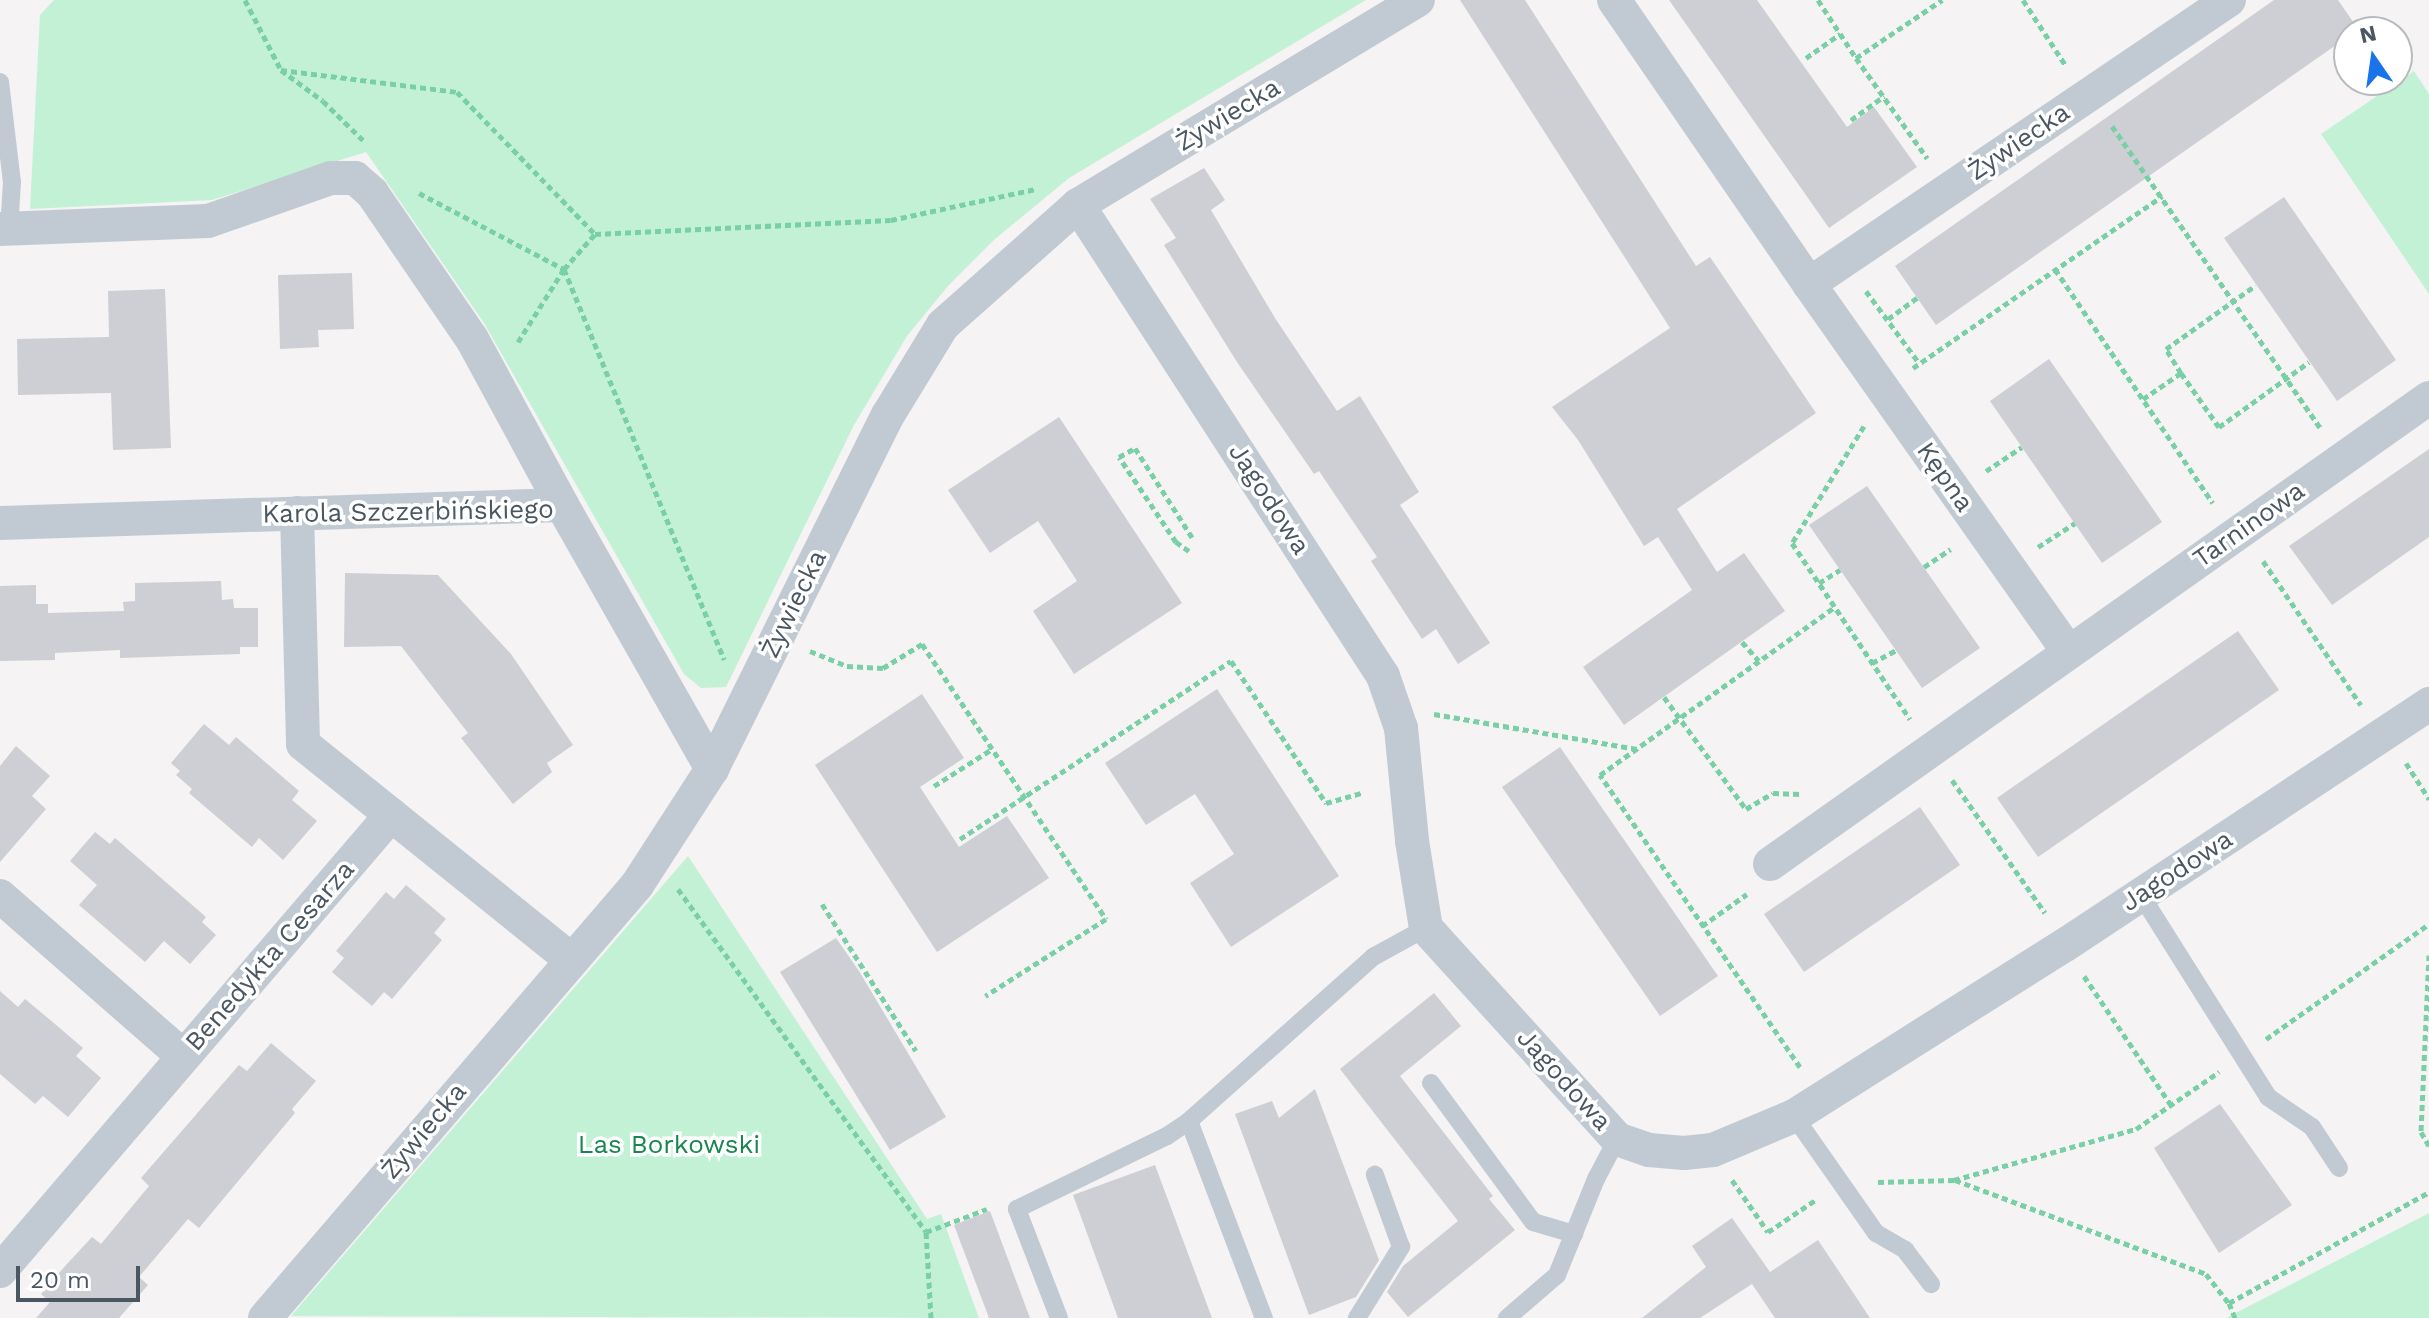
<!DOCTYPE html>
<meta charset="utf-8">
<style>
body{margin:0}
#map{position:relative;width:2429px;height:1318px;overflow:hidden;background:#f5f3f3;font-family:"Work Sans",sans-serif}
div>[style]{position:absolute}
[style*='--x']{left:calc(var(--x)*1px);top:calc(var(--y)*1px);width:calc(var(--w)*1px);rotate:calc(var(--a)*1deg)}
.green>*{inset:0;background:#c3f1d5}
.building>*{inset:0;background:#cdcfd5}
.path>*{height:5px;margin-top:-2.5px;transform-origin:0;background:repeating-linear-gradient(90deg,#7ad0a6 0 6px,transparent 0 10px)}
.lane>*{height:18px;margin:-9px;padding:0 9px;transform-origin:9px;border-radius:9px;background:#c1cad2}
.street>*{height:34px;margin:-17px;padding:0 17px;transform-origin:17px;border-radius:17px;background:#c1cad2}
span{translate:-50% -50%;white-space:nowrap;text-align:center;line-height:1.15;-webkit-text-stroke:7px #fff;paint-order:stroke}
.street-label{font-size:26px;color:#4a5661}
.park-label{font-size:26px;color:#17864f}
.north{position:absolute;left:2333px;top:16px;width:80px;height:80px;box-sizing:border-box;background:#fff;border:2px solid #b7bbc0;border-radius:50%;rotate:347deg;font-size:22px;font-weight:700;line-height:32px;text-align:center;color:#4a5661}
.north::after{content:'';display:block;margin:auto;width:28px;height:36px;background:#1a73e8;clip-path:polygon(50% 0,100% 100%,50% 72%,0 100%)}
.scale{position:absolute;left:16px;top:1266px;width:124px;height:36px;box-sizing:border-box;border:4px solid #4a5661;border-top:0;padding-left:10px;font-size:24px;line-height:28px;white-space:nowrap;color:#4a5661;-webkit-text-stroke:6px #fff;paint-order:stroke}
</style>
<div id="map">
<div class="green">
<i style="clip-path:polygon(54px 0,1366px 0,1069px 178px,995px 239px,948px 286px,907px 336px,854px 425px,726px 687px,701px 688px,684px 674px,484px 323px,366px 152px,212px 200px,30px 209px,40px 15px)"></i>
<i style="clip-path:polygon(2414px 71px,2429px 94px,2429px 294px,2321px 134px)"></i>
<i style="clip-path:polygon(688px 856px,927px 1219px,941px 1214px,979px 1318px,291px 1316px)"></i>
<i style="clip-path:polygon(2429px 1212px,2429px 1318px,2226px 1318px,2429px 1213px)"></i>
</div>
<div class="building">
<i style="clip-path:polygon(1460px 0,1525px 0,1696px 266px,1710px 257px,1816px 413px,1677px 509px,1717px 572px,1744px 553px,1785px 611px,1624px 725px,1583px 667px,1692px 590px,1658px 537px,1644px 546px,1578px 440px,1552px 407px,1670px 328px)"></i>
<i style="clip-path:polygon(1669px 0,1757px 0,1847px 127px,1874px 107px,1917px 167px,1829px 228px)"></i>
<i style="clip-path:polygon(2274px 0,2338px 0,2358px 29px,2349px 32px,2349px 36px,1936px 325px,1895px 266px)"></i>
<i style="clip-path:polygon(1204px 168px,1225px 200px,1211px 210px,1275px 318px,1337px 411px,1360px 396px,1419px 492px,1400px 505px,1490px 643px,1458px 664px,1436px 629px,1422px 639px,1371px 561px,1377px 557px,1319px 471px,1314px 474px,1237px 362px,1164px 245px,1176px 238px,1150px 199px)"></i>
<i style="clip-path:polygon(2284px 197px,2396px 360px,2337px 401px,2224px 238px)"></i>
<i style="clip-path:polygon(352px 273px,354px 329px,318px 330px,319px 347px,280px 349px,278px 275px)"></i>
<i style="clip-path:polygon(165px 289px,171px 448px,113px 450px,111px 393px,18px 395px,17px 339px,109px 337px,108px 291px)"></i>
<i style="clip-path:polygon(2049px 359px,2162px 522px,2102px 563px,1990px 401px)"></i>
<i style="clip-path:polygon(1059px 417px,1182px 603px,1074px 674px,1033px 611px,1077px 581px,1038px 521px,990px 553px,948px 490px)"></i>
<i style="clip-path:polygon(2429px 449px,2429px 537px,2332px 605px,2289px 546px)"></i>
<i style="clip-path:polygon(1867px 486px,1980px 648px,1922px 688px,1809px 525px)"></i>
<i style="clip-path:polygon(345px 573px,438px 575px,511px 654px,573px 745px,547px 763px,552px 772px,513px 804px,461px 738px,468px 733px,401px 646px,344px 647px)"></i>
<i style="clip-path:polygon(221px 581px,222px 600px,233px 599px,234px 608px,258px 608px,258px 647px,240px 647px,240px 654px,120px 658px,120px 650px,55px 653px,55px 660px,0 661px,0 586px,36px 585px,36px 604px,48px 604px,48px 613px,124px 611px,123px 602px,135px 601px,135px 583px)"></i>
<i style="clip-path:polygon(2238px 631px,2279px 690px,2038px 857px,1997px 798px)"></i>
<i style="clip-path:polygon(1217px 689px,1339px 876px,1231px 947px,1190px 883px,1234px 854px,1195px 794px,1146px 825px,1105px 763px)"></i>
<i style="clip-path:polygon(922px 694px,964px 758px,920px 787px,959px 847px,1007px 816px,1049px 878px,937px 952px,815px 765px)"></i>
<i style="clip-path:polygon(204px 724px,229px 745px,236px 737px,299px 791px,292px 800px,317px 821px,283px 860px,259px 838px,252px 847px,189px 793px,192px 789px,176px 775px,180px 771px,171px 763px)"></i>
<i style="clip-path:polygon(16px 746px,50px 776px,32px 796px,46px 809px,0 862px,0 766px)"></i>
<i style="clip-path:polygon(1560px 747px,1718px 976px,1660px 1016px,1502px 787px)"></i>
<i style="clip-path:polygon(1920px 807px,1960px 865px,1804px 972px,1764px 914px)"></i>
<i style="clip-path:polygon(95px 832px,110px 844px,115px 838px,206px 917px,202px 922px,216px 935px,190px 964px,164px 941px,145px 962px,79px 905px,97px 885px,70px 861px)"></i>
<i style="clip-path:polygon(406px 885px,446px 919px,434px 933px,442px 940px,392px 999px,384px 992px,372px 1006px,332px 972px,344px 958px,336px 951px,386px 892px,394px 899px)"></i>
<i style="clip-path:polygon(836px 938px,859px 971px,946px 1117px,890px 1150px,780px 972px)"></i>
<i style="clip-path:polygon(0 991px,18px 1007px,25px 999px,55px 1024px,83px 1048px,76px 1056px,101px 1078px,68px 1117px,43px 1096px,35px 1104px,0 1074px)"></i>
<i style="clip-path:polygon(1434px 993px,1461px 1026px,1400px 1076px,1493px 1196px,1489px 1199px,1515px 1230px,1408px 1317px,1387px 1292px,1403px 1266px,1458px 1221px,1340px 1069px)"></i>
<i style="clip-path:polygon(271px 1043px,316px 1081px,292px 1109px,295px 1113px,199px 1228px,188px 1219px,139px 1277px,148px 1285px,119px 1318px,36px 1318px,50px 1302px,41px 1294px,66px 1265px,92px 1237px,101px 1244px,149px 1186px,141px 1178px,239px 1065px,247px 1071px)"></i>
<i style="clip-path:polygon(1315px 1089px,1379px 1260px,1356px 1297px,1309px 1315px,1235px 1114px,1272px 1101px,1279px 1118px)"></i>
<i style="clip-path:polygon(2220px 1104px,2292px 1205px,2219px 1253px,2154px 1148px)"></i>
<i style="clip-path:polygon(1155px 1165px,1212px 1318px,1118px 1318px,1073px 1195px)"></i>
<i style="clip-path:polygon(990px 1211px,1030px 1318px,989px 1318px,954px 1225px)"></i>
<i style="clip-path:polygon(1732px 1218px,1770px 1272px,1818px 1240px,1870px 1318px,1775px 1318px,1752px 1284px,1700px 1318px,1642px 1318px,1706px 1267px,1692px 1246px)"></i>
</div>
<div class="path">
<i style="--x:245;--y:0;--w:79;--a:62.8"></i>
<i style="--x:281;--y:70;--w:52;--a:36.4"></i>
<i style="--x:323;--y:101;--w:59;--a:44.3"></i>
<i style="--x:1818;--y:0;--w:69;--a:56.8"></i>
<i style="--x:1856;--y:58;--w:104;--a:-34"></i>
<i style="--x:2023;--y:0;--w:79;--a:56.9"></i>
<i style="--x:1806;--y:58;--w:42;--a:-35.2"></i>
<i style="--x:1856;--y:58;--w:123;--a:54.6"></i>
<i style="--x:281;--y:70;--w:177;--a:7.1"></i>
<i style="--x:457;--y:92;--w:198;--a:45.8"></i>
<i style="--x:1851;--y:120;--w:41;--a:-36"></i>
<i style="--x:2112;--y:126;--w:369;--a:55.4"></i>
<i style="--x:419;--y:193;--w:164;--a:27.7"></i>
<i style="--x:564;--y:269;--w:422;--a:67.7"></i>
<i style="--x:2055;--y:269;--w:282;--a:56"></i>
<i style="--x:1866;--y:291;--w:89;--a:53.6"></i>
<i style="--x:1888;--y:319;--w:36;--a:-36"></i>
<i style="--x:518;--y:342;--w:86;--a:-57.8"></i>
<i style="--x:564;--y:269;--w:47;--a:-48.5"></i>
<i style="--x:595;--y:234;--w:296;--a:-2.7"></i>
<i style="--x:891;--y:220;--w:148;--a:-12.1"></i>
<i style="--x:1913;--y:368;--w:303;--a:-34.6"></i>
<i style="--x:2181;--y:373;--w:28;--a:-122"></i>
<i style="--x:2166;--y:349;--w:110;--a:-35.4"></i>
<i style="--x:2143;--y:399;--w:46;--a:-34.4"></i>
<i style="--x:2181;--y:373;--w:66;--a:54.9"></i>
<i style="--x:2219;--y:427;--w:111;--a:-35.8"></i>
<i style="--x:1864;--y:426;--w:137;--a:121.6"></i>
<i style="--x:1792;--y:543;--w:212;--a:56.2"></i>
<i style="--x:1986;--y:471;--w:43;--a:-33.7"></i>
<i style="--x:2038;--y:547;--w:44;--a:-33"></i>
<i style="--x:1189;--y:551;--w:16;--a:-145"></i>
<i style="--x:1176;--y:542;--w:102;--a:-123.8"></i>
<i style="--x:1119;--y:457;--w:18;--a:-29"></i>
<i style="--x:1135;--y:448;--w:106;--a:57.4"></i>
<i style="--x:2263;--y:561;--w:174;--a:55.8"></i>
<i style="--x:1924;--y:567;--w:32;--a:-34"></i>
<i style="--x:1819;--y:583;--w:25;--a:-32"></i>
<i style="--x:1742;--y:642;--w:25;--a:48"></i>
<i style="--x:810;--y:651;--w:40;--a:22"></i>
<i style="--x:847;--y:666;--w:36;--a:3"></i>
<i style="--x:883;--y:668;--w:46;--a:-31.6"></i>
<i style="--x:922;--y:644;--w:331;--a:56.2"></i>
<i style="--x:1106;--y:919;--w:143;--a:147.5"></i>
<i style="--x:1872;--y:663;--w:27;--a:-28"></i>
<i style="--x:1664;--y:697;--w:139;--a:53.8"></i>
<i style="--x:1746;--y:809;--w:31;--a:-31"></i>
<i style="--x:1773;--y:793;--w:28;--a:2"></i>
<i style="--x:1434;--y:714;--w:206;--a:9.8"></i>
<i style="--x:2406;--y:763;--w:43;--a:57.4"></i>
<i style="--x:1952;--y:780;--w:162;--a:55"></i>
<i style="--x:934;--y:786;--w:69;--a:-32.5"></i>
<i style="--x:960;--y:839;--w:324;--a:-33.3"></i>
<i style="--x:1231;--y:661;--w:171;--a:56.2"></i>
<i style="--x:1326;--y:803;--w:37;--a:-16"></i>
<i style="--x:678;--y:889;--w:423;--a:54.1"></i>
<i style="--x:822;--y:904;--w:174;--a:57.4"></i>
<i style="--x:1702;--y:926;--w:55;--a:-35.4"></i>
<i style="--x:2429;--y:955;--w:177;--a:92.6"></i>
<i style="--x:2421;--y:1132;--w:16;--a:60"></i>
<i style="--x:2084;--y:976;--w:156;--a:56"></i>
<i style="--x:2266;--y:1039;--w:199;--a:-35.2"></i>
<i style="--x:1800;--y:1067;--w:354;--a:-124.4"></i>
<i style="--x:1600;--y:775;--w:289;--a:-35.6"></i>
<i style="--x:1732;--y:1180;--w:63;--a:55.3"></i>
<i style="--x:1768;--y:1232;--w:59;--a:-34"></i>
<i style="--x:1955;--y:1180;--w:268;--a:20.5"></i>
<i style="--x:2206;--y:1274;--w:37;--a:52"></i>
<i style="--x:2229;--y:1303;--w:16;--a:68"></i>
<i style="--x:1878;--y:1182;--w:76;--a:-1.5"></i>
<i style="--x:1954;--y:1180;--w:189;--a:-15.7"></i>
<i style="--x:2136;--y:1129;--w:101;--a:-34.5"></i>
<i style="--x:2229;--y:1303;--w:229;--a:-29"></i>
<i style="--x:931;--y:1318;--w:86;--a:-93.3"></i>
<i style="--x:926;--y:1232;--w:65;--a:-20.7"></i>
</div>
<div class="lane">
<i style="--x:0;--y:82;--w:101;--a:83.2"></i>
<i style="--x:12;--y:182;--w:48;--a:93.6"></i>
<i style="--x:2141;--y:895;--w:239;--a:57.8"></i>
<i style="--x:2268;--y:1097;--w:53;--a:34.3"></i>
<i style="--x:2312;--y:1127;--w:49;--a:56.6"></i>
<i style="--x:1431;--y:1083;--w:172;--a:53.7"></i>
<i style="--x:1533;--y:1222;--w:43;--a:16.3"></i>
<i style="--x:1794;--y:1116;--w:143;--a:55"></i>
<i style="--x:1876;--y:1233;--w:34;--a:30"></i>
<i style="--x:1905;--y:1250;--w:43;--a:52.6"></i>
<i style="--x:1189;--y:1121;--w:211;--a:69.2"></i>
<i style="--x:1059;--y:1318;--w:117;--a:-111.1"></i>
<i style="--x:1017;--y:1209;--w:167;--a:-26"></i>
<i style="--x:1167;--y:1136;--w:27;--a:-34"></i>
<i style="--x:1189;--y:1121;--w:246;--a:-41.7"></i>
<i style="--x:1373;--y:957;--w:60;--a:-28.7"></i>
<i style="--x:1357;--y:1318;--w:84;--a:-58.2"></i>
<i style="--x:1401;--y:1247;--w:77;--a:-109.9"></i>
<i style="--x:1507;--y:1318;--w:66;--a:-40.7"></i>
<i style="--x:1557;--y:1275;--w:104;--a:-67.9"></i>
<i style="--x:1596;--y:1179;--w:45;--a:-62.3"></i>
</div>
<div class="street">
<i style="--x:1614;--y:0;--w:345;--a:55.5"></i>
<i style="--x:1809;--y:284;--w:449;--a:54.8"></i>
<i style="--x:1078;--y:205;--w:561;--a:57.07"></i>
<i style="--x:1383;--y:676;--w:55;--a:70.9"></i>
<i style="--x:1401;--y:728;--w:114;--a:84.4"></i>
<i style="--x:1412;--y:841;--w:88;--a:80.9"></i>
<i style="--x:1426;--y:928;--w:285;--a:47.8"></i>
<i style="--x:1617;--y:1139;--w:34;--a:19"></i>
<i style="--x:1649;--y:1150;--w:35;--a:5"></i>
<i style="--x:1684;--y:1153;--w:29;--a:-6"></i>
<i style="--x:1713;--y:1150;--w:88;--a:-22.8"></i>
<i style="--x:1794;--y:1116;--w:320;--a:-32.3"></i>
<i style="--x:2065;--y:945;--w:437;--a:-33.5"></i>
<i style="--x:0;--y:229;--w:208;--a:-2.2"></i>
<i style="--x:208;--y:221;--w:130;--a:-19.3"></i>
<i style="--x:331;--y:178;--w:24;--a:0"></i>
<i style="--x:355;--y:178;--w:23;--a:41"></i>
<i style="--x:372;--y:193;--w:177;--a:55.6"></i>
<i style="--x:472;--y:339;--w:189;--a:61.5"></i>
<i style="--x:1809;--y:284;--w:507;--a:-34.07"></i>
<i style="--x:297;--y:513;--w:231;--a:88.5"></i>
<i style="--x:303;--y:744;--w:343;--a:38.8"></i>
<i style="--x:0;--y:523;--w:562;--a:-1.83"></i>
<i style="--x:562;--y:505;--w:304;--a:60.4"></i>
<i style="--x:1770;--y:864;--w:807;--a:-35.27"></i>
<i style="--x:0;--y:896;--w:243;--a:41.2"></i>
<i style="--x:0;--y:1271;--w:601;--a:-49.39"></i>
<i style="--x:265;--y:1318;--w:571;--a:-49.33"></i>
<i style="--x:637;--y:885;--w:138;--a:-57.1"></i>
<i style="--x:712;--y:769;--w:395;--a:-63.6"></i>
<i style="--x:888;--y:415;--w:105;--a:-58.6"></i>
<i style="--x:943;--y:325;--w:181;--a:-41.6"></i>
<i style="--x:1078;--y:205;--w:397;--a:-31.1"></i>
</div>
<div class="street-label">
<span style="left:1228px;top:115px;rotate:-31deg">Żywiecka</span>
<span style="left:2019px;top:142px;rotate:-34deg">Żywiecka</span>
<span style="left:1945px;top:477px;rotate:55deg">Kępna</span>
<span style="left:1269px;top:499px;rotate:57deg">Jagodowa</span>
<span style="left:408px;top:512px;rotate:-1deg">Karola Szczerbińskiego</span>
<span style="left:2249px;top:525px;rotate:-35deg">Tarninowa</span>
<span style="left:794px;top:604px;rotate:-64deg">Żywiecka</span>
<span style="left:2177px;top:871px;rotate:-33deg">Jagodowa</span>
<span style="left:270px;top:956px;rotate:-49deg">Benedykta Cesarza</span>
<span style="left:1564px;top:1080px;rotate:48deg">Jagodowa</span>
<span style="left:424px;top:1131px;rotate:-50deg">Żywiecka</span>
</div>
<div class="park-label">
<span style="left:669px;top:1145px">Las Borkowski</span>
</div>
<div class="north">N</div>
<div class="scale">20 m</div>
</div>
